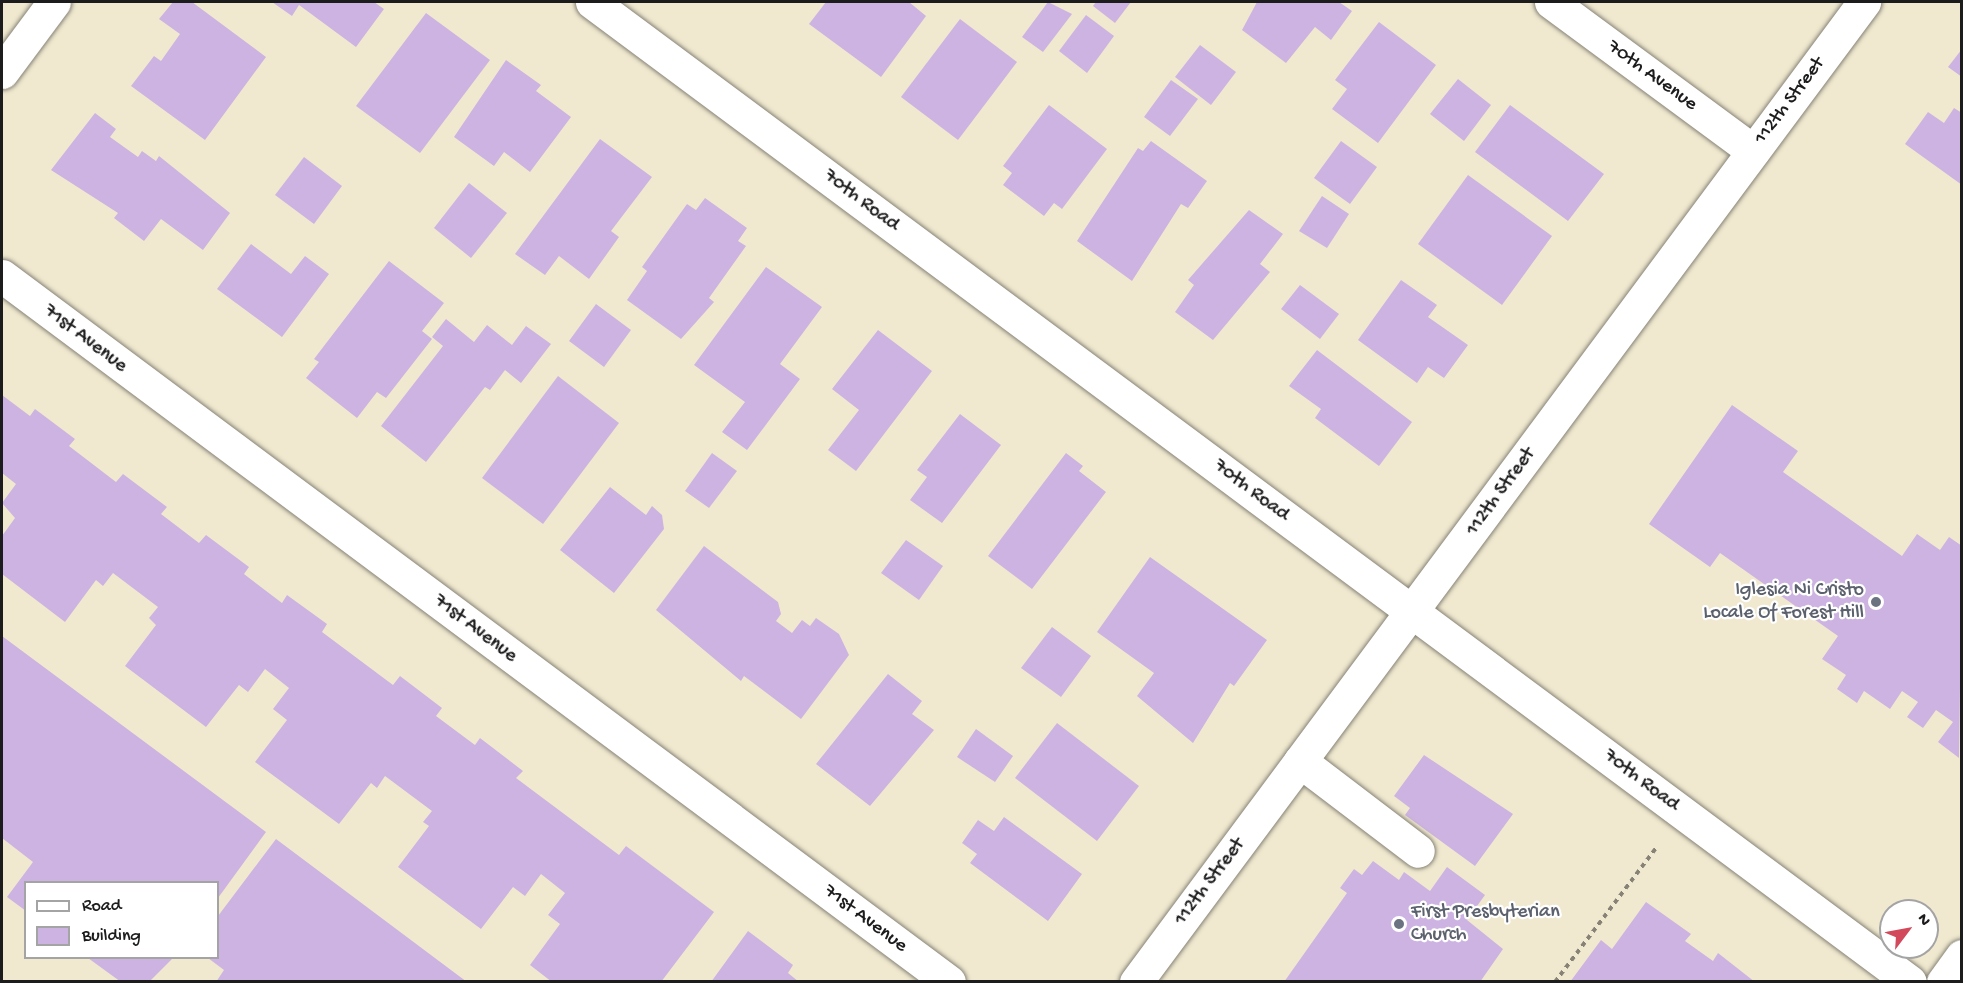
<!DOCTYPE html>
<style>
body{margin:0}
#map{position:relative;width:1963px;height:983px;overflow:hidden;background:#f0e9d0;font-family:"Gochi Hand",sans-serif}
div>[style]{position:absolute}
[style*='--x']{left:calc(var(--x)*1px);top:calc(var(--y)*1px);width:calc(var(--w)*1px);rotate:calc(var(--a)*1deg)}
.building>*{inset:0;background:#cdb3e1}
.path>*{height:4px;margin-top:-2px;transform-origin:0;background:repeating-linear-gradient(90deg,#868276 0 4.5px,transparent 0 9px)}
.roads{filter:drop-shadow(0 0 2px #868276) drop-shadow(0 0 2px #868276)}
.minor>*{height:33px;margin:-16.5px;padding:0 16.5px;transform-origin:16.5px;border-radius:16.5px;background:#fff}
.dots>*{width:16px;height:16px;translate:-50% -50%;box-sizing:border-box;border:3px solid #fff;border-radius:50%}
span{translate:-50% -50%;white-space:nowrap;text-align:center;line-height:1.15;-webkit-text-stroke:4.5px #fff;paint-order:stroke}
.street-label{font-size:20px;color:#1c1c1c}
.worship-label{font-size:20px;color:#5b616d}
.right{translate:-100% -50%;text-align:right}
.left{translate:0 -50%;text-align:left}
.frame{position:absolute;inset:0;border:3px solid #1c1c1c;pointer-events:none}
.legend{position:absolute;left:24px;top:881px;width:195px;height:78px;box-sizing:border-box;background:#fff;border:2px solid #a4a4a4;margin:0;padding:8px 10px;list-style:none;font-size:18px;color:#1c1c1c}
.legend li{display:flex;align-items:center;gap:12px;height:30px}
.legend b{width:30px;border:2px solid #a4a4a4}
.north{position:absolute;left:1879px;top:899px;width:60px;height:60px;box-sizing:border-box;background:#fff;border:2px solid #a4a4a4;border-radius:50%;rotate:58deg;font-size:16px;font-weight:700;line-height:24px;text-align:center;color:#1c1c1c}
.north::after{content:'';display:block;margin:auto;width:21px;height:27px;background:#d1495b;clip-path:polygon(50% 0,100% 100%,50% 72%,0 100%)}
</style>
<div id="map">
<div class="building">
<i style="clip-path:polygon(173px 2px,192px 2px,266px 57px,205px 140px,131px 86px,154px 56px,161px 61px,180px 34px,159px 19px)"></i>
<i style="clip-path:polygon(272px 2px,374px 2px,384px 9px,356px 47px,299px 5px,292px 16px)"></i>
<i style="clip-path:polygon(826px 2px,909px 2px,926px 16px,881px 77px,809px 24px)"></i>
<i style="clip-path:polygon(1048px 2px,1072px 14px,1043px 52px,1022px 37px)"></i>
<i style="clip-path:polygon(1096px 2px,1131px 2px,1115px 23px,1093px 6px)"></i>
<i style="clip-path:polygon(1257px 2px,1339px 2px,1352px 11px,1331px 40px,1315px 27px,1286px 63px,1242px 30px)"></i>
<i style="clip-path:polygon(426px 13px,490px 60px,420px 153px,356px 106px)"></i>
<i style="clip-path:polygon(1086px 15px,1114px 36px,1087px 73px,1059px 51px)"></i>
<i style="clip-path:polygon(960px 19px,1017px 62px,958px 140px,901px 97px)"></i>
<i style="clip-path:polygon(1379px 22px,1436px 65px,1378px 143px,1332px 109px,1347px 89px,1335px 80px)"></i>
<i style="clip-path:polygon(1200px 45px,1236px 72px,1211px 105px,1175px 77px)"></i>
<i style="clip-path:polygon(1962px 49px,1962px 77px,1948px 67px)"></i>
<i style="clip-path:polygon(506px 60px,541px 85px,536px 91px,571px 117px,530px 172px,504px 152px,494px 166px,454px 137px)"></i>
<i style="clip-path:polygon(1458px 79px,1491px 105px,1464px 141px,1430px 114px)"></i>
<i style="clip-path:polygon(1171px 80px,1198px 99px,1170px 136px,1144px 117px)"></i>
<i style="clip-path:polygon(1049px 105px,1107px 149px,1062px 209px,1054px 203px,1044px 216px,1003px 185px,1012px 173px,1003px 166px)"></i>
<i style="clip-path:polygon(1510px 105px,1604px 174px,1568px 221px,1475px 152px)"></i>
<i style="clip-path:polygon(1954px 108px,1962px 113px,1962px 185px,1905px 144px,1928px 112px,1944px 123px)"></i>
<i style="clip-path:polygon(95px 113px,116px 129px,110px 137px,138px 157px,142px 151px,156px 161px,159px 156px,230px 213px,203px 250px,161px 219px,144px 241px,114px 218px,118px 213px,51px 170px)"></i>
<i style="clip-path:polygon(600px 139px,652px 177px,611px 231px,619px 237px,589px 279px,559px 256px,545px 275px,515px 254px)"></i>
<i style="clip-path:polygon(1151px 141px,1207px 181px,1188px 208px,1181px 204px,1132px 281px,1077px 241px,1138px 148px,1143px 151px)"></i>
<i style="clip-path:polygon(1341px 141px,1377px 167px,1350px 204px,1314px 178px)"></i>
<i style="clip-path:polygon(304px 157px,342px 186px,314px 224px,275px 195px)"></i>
<i style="clip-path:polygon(1468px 175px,1552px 236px,1502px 305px,1418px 244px)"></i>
<i style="clip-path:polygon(469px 183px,507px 213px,471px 258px,434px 228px)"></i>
<i style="clip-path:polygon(1322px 196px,1349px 214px,1327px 248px,1299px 231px)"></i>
<i style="clip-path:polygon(705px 198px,747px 228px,738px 241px,746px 246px,709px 298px,714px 302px,681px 339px,627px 300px,647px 271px,642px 267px,687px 204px,696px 210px)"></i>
<i style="clip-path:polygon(1249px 210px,1283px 234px,1260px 264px,1270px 272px,1213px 340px,1175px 312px,1194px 285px,1188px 280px)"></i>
<i style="clip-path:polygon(251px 244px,291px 274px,305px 256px,329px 274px,282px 337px,217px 289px)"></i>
<i style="clip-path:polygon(389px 261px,444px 303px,422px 331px,432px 339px,386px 398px,377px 392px,357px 418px,306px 378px,319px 362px,314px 359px)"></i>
<i style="clip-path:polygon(766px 267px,822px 307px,780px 364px,800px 379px,747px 450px,722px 432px,745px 402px,694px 365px)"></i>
<i style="clip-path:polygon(1401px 280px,1437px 305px,1428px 317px,1468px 345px,1444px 378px,1428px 367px,1417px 383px,1358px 340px)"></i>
<i style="clip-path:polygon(1300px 285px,1339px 314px,1320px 339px,1281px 309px)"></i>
<i style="clip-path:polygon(596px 304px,631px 330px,604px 367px,569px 341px)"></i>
<i style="clip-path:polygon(446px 319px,474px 342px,487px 325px,512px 345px,526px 326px,551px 344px,521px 383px,505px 370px,490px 390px,485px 387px,426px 462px,381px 426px,443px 346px,432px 337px)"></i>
<i style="clip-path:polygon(878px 330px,932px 371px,856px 471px,828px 450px,859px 410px,832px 389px)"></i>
<i style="clip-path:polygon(1317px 350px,1412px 422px,1379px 466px,1315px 418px,1321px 409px,1289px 386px)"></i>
<i style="clip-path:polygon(558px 376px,619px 423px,543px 524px,482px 478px)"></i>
<i style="clip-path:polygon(2px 395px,30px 416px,35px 409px,75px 439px,69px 446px,116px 482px,123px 474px,167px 507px,161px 514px,199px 543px,206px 535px,249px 567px,244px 574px,282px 603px,287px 595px,327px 624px,322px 632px,393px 685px,400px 676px,442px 708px,436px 716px,475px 745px,480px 738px,523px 771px,516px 778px,619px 855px,626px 846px,714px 912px,661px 982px,552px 982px,530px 965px,560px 924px,548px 915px,565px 893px,541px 874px,525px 896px,513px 887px,481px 929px,398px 867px,429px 826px,423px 822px,432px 811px,385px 776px,377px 788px,371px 783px,339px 824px,255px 762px,287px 720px,273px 709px,289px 688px,265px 669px,248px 692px,239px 685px,206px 727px,125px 666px,156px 625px,149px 618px,158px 607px,113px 573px,103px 586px,96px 580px,65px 622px,2px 574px,2px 536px,15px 518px,2px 503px,16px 484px,2px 473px)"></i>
<i style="clip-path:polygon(1732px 405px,1798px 451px,1783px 472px,1902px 556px,1917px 534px,1940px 550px,1949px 537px,1962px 546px,1959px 758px,1938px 742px,1953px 722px,1936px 710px,1923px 728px,1907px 717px,1918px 702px,1902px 691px,1890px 709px,1864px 691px,1857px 703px,1837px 689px,1846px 675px,1822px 659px,1838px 636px,1720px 553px,1710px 567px,1649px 524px)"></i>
<i style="clip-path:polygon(960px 414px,1001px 445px,942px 523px,910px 500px,927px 477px,917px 470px)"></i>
<i style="clip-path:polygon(712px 453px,737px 471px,709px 508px,685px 491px)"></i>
<i style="clip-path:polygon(1066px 453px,1083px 466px,1079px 471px,1106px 492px,1032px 589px,988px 556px)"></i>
<i style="clip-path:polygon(610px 487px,646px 515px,652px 506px,662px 515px,664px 529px,614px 593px,560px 550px)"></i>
<i style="clip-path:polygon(906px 540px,943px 566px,919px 600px,881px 573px)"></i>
<i style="clip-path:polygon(704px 546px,778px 602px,781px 614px,776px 621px,792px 633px,802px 620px,810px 626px,816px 618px,839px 634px,849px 655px,801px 719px,744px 676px,741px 681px,656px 610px)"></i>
<i style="clip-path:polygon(1150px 557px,1267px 640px,1234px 686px,1230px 683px,1193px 743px,1137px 696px,1154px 673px,1097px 632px)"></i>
<i style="clip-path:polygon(1052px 627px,1091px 656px,1061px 697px,1021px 668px)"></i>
<i style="clip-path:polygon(2px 636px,266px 832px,218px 898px,218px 882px,26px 882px,26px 911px,7px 897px,33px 862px,2px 838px)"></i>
<i style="clip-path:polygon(888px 674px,922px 701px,912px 714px,934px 730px,870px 806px,816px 764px)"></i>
<i style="clip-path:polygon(1057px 723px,1139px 786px,1097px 841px,1015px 778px)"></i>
<i style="clip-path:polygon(976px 729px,1013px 756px,995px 782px,957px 757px)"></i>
<i style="clip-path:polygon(1424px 755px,1513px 814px,1475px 866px,1405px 815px,1410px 808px,1394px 796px)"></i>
<i style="clip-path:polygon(1004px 817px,1082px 874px,1048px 921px,970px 863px,977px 854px,962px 843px,978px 820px,994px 831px)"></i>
<i style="clip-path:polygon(276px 839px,467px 982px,216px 982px,224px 970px,208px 958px,218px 958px,218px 916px)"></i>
<i style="clip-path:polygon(1373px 861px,1399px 880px,1404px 872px,1430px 891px,1447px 867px,1485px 895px,1467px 920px,1503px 949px,1480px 982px,1284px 982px,1347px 893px,1340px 888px,1354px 869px,1362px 875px)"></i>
<i style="clip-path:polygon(1646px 902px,1691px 934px,1685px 941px,1713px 961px,1718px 953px,1755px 982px,1570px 982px,1601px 940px,1612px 949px)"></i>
<i style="clip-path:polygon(748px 931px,793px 965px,788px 973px,799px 982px,711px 982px)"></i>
<i style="clip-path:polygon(88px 958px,173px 958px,149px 982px,121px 982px)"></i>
</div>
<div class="path">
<i style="--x:1555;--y:982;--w:168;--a:-53"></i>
</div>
<div class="roads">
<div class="minor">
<i style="--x:592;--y:2;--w:1642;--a:36.63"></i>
<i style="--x:1551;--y:2;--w:251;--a:36.4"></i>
<i style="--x:2;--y:72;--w:87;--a:-53.4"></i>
<i style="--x:2;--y:276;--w:1181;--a:36.7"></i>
<i style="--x:1300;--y:761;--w:148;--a:37.3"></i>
<i style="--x:1136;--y:982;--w:1221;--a:-53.39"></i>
<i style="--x:1943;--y:982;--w:32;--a:-54"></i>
</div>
</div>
<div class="dots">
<i style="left:1876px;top:602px;background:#6b7280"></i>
<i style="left:1399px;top:924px;background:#6b7280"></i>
</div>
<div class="street-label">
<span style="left:1652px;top:76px;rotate:36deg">70th Avenue</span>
<span style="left:1790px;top:101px;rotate:-53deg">112th Street</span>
<span style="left:861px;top:201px;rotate:37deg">70th Road</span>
<span style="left:85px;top:339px;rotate:37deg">71st Avenue</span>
<span style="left:1251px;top:491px;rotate:37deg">70th Road</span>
<span style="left:1501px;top:492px;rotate:-54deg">112th Street</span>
<span style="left:475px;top:629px;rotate:37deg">71st Avenue</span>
<span style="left:1641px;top:781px;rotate:37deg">70th Road</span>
<span style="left:1210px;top:882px;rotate:-53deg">112th Street</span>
<span style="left:865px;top:919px;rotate:37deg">71st Avenue</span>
</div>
<div class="worship-label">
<span class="right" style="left:1864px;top:602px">Iglesia Ni Cristo<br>Locale Of Forest Hill</span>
<span class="left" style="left:1411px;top:924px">First Presbyterian<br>Church</span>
</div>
<div class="frame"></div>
<ul class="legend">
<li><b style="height:8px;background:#fff"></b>Road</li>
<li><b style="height:16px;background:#cdb3e1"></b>Building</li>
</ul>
<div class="north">N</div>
</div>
